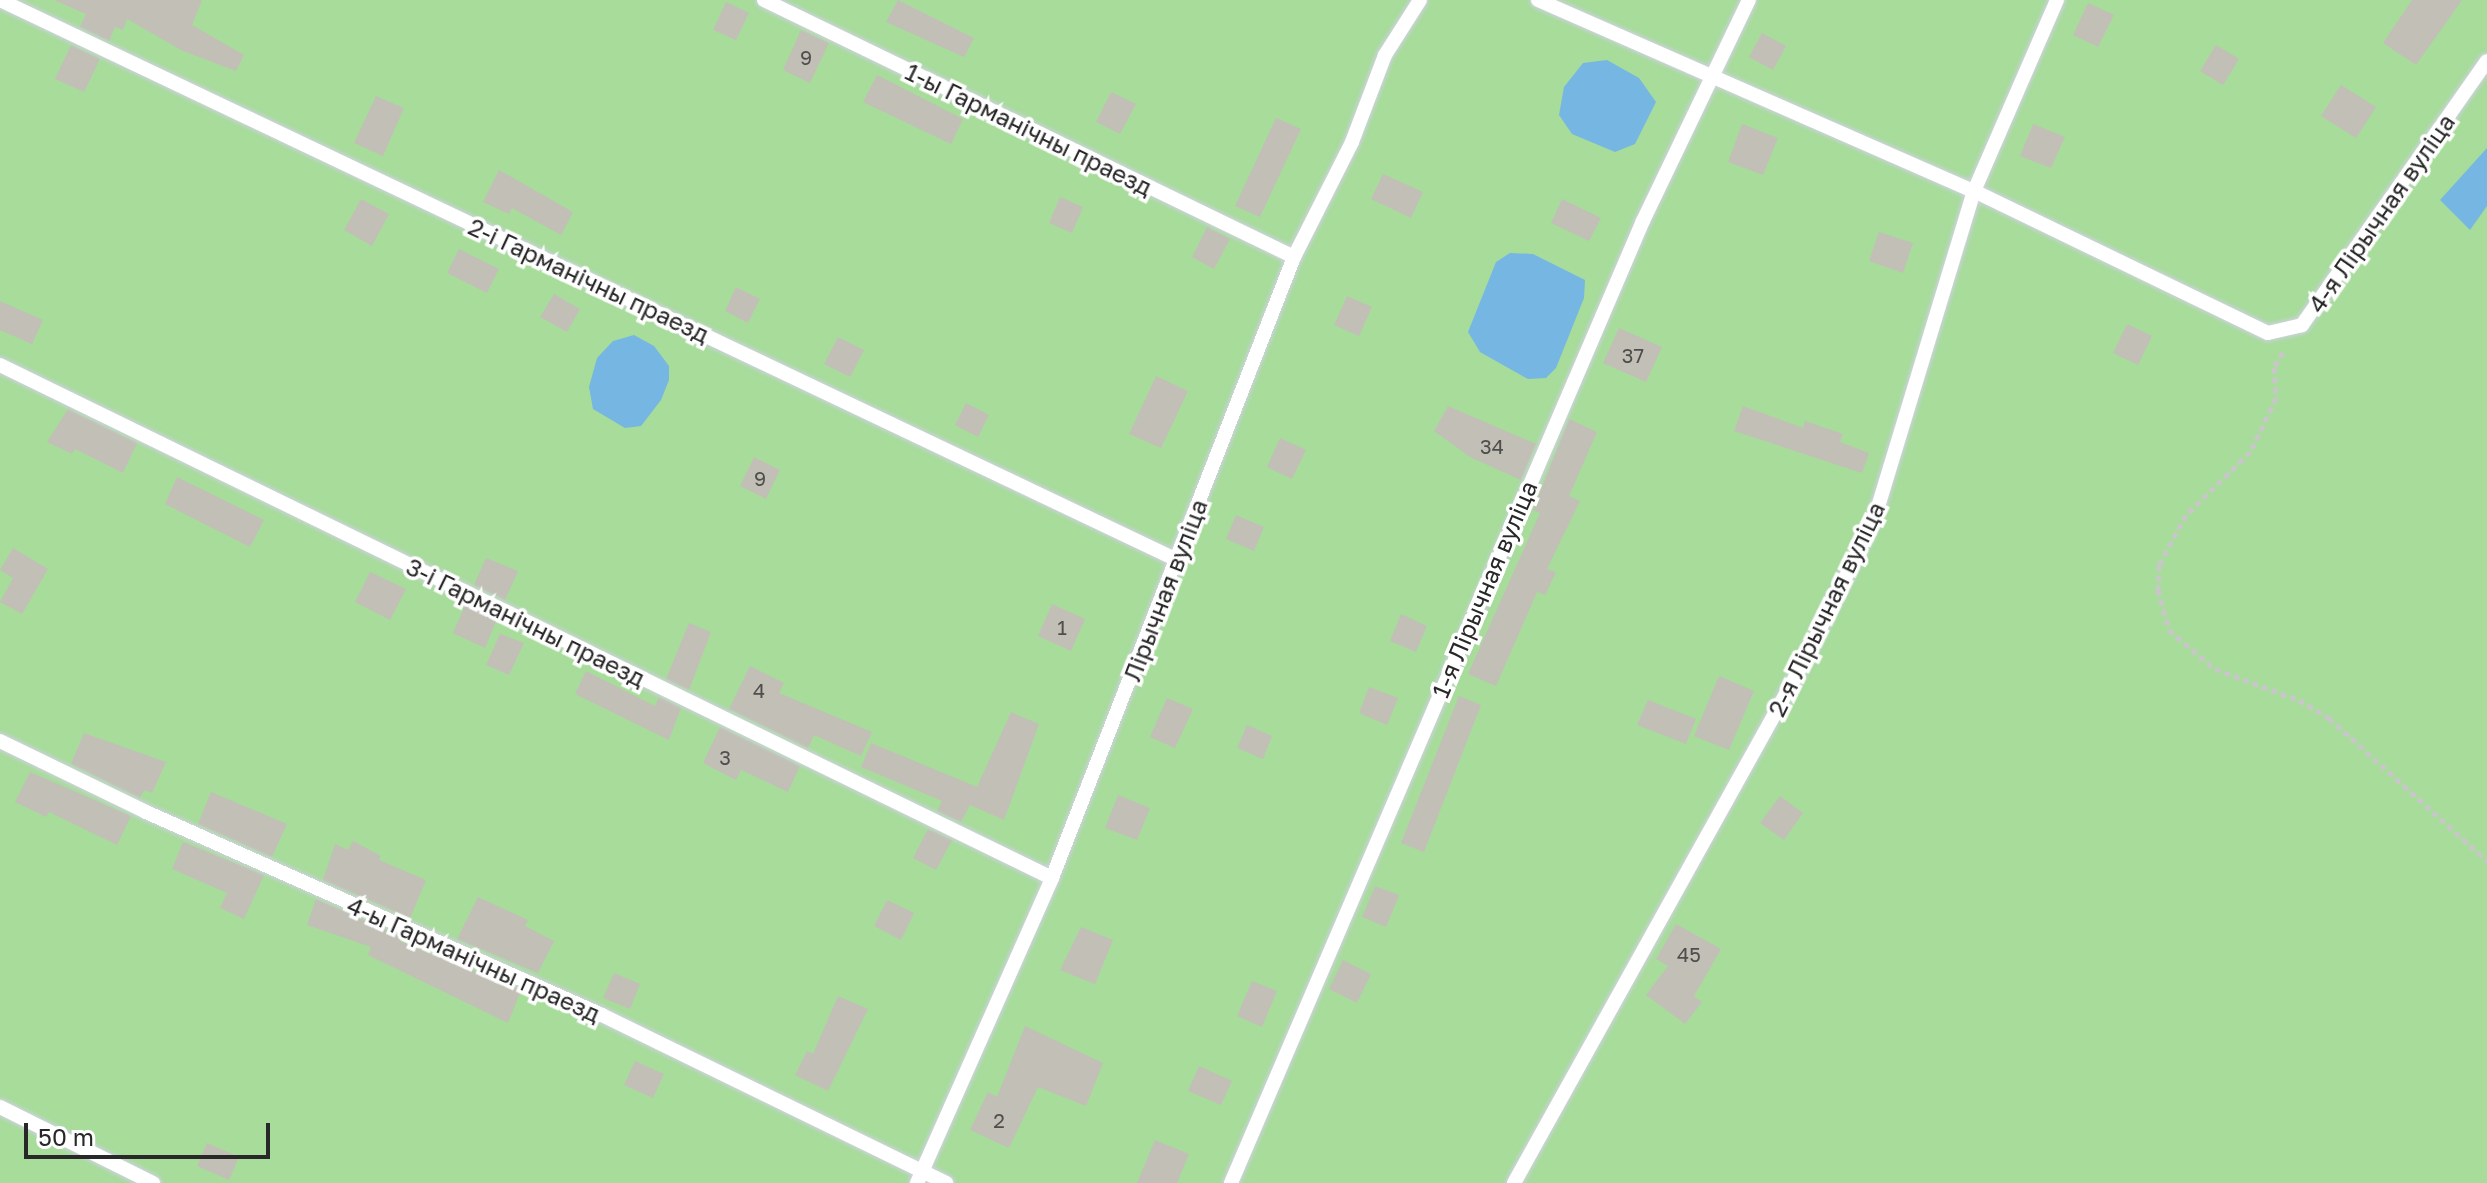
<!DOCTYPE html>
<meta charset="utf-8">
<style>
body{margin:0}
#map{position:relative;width:2487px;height:1183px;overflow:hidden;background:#e9e5db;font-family:"Golos Text",sans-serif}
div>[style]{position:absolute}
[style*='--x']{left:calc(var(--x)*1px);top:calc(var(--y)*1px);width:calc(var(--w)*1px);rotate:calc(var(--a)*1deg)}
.green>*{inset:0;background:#a7dc9b}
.water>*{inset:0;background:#76b6e3}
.building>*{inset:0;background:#c2bfb6}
.path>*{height:5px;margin-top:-2.5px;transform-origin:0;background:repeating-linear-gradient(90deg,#c7c7c7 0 6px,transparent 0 10px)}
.roads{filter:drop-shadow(0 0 2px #d0d1e0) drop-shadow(0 0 2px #d0d1e0)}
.lane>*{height:14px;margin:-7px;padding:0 7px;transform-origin:7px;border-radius:7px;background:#fff}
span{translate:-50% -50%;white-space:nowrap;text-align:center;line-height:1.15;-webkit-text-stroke:7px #fff;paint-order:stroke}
.number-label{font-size:20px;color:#4e4e4c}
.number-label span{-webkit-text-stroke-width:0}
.street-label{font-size:24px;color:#282828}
.scale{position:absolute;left:24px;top:1123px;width:246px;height:36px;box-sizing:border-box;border:4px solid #282828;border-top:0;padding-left:10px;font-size:24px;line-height:28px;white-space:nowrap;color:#282828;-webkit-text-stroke:6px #fff;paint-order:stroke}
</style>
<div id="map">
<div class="green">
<i style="clip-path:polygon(0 0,2487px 0,2487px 1183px,0 1183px)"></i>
</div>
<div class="water">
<i style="clip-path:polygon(1607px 60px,1639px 78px,1656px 102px,1635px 144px,1615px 152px,1572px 134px,1559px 115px,1564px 87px,1583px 63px)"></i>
<i style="clip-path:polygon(2487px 148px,2487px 206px,2470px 230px,2440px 200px)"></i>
<i style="clip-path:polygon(1510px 253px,1533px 254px,1585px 280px,1584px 298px,1556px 368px,1546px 378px,1528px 379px,1480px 352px,1468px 332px,1496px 262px)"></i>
<i style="clip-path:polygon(634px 335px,654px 346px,669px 366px,669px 380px,661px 400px,641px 426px,625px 428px,593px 409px,589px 387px,597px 358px,613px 341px)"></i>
</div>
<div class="building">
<i style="clip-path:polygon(54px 0,202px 0,192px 25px,244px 55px,236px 71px,183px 51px,127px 19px,123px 30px,115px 27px,109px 41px,80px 27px,86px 14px)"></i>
<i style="clip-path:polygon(898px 0,974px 38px,964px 57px,886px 22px)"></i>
<i style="clip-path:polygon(2412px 0,2462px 0,2416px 65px,2383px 43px)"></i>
<i style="clip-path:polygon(726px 2px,749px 13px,736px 40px,713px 30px)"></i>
<i style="clip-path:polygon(2088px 3px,2114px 15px,2098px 47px,2073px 35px)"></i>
<i style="clip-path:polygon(801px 30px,829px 43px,810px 83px,783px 70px)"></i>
<i style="clip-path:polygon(1762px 33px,1786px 46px,1773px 70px,1749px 57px)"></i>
<i style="clip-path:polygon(71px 45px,100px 59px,84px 92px,55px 79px)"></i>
<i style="clip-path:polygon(2216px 45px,2239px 59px,2223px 85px,2200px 71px)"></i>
<i style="clip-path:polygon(877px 75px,963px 119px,951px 144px,863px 102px)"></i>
<i style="clip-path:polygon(2341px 85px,2376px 107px,2356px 138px,2321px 116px)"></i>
<i style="clip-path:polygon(1111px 92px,1136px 104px,1120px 134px,1096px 122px)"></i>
<i style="clip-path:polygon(376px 96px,404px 108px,383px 156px,354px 143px)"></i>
<i style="clip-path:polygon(1276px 118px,1301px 129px,1260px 217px,1235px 206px)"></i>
<i style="clip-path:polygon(1742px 124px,1778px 138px,1763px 175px,1728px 162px)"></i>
<i style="clip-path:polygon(2033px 124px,2065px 137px,2051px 168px,2020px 156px)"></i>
<i style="clip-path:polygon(499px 170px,573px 212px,561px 235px,512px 208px,509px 214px,483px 202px)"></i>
<i style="clip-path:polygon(1383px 174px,1423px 192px,1411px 218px,1371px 199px)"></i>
<i style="clip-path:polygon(1060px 197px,1083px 207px,1072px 233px,1049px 223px)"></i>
<i style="clip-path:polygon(361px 199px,389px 214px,372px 246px,344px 230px)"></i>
<i style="clip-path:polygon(1562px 199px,1601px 218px,1589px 241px,1551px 223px)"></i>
<i style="clip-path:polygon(1207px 227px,1230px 239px,1214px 269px,1192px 257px)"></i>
<i style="clip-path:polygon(1879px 232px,1913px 243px,1903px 273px,1869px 261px)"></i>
<i style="clip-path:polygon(459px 249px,499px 269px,487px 293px,447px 273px)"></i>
<i style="clip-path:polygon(736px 287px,760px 299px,748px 323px,725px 311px)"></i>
<i style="clip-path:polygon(554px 294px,580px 309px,567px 332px,540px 317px)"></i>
<i style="clip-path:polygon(1347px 296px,1372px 307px,1359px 336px,1334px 325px)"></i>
<i style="clip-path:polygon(0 301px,43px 320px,32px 344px,0 330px)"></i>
<i style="clip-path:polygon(2127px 324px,2152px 336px,2138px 365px,2113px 353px)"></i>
<i style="clip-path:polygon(1619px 328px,1662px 347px,1646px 382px,1603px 363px)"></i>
<i style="clip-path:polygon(838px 337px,864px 350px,850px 377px,824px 364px)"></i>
<i style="clip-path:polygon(1156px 376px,1188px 391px,1161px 448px,1129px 434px)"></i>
<i style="clip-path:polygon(966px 403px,989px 415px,978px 437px,955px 425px)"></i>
<i style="clip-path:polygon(1448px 406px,1536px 444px,1521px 480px,1470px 457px,1434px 431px)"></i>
<i style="clip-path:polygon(1743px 406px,1803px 428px,1805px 421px,1843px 434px,1840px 442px,1869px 453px,1862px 473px,1734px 431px)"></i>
<i style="clip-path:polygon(68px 409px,137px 443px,123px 473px,75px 449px,72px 454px,47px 442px)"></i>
<i style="clip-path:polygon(1569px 419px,1597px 432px,1569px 496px,1580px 501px,1547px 569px,1556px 572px,1545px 595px,1537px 592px,1496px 686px,1468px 674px,1540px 513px,1533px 510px)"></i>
<i style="clip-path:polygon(1280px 438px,1306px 450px,1292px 479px,1267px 467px)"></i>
<i style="clip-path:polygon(754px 457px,780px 470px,766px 499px,740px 486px)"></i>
<i style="clip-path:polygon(177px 477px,264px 520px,250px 547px,165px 504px)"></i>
<i style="clip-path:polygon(1236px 515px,1264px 527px,1254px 551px,1226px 539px)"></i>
<i style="clip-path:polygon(13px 548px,48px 569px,22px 614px,0 602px,13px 578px,0 570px)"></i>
<i style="clip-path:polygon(486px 558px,518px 571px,505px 600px,474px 585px)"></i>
<i style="clip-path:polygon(370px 572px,406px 589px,390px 620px,355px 602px)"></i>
<i style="clip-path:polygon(466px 603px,497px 619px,485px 648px,453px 633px)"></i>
<i style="clip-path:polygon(1052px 604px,1085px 619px,1071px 651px,1038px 636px)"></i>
<i style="clip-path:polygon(1401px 614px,1427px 626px,1416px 652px,1390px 641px)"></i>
<i style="clip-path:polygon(689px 623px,711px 632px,689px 690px,666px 679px)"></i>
<i style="clip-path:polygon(500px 634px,524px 643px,509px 675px,486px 665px)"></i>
<i style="clip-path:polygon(750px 666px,784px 683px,779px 693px,872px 732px,861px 756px,814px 735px,808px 748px,729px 709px)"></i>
<i style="clip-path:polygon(586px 671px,655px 706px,659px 697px,681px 708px,669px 740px,575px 694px)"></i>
<i style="clip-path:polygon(1719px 676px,1754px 691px,1729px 750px,1694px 736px)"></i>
<i style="clip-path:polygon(1369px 687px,1398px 698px,1387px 725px,1359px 713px)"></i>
<i style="clip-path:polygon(1459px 696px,1481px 705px,1424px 852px,1401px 843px)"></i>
<i style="clip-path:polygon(1167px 698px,1193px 709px,1175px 748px,1150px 737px)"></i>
<i style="clip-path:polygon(1648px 700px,1696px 719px,1686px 744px,1637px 725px)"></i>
<i style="clip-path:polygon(1011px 712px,1039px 724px,1004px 820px,970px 805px,961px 822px,937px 811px,942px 801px,861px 767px,871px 743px,977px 787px)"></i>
<i style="clip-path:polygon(1247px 725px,1272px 736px,1263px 759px,1237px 748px)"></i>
<i style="clip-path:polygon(720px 727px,800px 766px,788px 792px,741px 770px,736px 780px,703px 763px)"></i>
<i style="clip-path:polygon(84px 733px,166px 762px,152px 793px,144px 790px,140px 798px,71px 764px)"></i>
<i style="clip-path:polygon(30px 772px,131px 816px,117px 845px,49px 812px,46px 817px,15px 802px)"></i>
<i style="clip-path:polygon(211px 792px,287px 824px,272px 857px,198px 824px)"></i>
<i style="clip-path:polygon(1118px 795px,1150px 808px,1137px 840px,1105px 828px)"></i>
<i style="clip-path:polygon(1780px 796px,1803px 813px,1784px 840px,1760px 823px)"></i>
<i style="clip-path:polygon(928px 829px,952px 840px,936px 870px,913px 858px)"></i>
<i style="clip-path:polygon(353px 841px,381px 856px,379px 860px,426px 880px,410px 918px,323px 880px,335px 844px,348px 850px)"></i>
<i style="clip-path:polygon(183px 842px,264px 875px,244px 919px,220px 908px,227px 893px,172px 869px)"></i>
<i style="clip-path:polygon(1375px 886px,1399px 895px,1386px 927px,1362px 917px)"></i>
<i style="clip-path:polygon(478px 897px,528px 920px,525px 926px,554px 941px,538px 973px,457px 939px)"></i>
<i style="clip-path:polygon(316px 899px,402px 937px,400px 941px,521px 990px,508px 1023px,368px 955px,371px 947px,307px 925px)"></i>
<i style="clip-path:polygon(887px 900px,914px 913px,901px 940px,874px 926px)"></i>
<i style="clip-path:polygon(1676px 924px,1721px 949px,1694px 996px,1702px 1002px,1685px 1024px,1646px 995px,1668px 966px,1656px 959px)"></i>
<i style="clip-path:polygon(1081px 927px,1113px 940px,1095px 984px,1060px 970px)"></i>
<i style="clip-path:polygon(1343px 960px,1371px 974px,1357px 1003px,1329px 989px)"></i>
<i style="clip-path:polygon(614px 973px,640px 984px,630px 1009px,603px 998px)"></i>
<i style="clip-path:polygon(1252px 981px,1277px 991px,1262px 1027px,1237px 1016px)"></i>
<i style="clip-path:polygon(838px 996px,868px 1009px,828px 1091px,795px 1075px,807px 1051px,813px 1054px)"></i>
<i style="clip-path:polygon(1025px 1026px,1103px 1063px,1086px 1106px,1038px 1087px,1009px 1148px,970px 1130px,988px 1092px,997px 1097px)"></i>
<i style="clip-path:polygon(635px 1061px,664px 1074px,653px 1098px,624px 1085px)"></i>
<i style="clip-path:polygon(1199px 1066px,1232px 1081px,1221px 1105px,1188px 1091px)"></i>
<i style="clip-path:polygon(1155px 1140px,1189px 1154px,1177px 1183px,1137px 1183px)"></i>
<i style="clip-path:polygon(207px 1143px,239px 1157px,229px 1180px,197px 1166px)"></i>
</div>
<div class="path">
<i style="--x:2283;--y:352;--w:17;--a:121"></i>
<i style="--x:2274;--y:367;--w:31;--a:86"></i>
<i style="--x:2276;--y:398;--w:60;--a:115.7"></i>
<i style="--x:2250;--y:452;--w:90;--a:135.5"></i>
<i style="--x:2186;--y:515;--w:57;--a:118.4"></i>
<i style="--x:2159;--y:565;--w:25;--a:92"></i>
<i style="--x:2158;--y:590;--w:41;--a:74.6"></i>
<i style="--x:2169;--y:630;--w:60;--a:40.3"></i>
<i style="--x:2215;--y:669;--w:90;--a:20.3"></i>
<i style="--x:2299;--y:700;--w:35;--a:31"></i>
<i style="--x:2329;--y:718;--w:213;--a:42.1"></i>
</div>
<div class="roads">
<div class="lane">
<i style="--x:0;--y:0;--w:1303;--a:25.44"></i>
<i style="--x:764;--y:0;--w:589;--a:25.87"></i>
<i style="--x:1538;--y:0;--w:476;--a:23.7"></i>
<i style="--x:1974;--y:191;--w:326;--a:25.8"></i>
<i style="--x:2268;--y:333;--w:35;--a:-13"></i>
<i style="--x:2302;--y:325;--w:322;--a:-55"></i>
<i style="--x:0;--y:365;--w:1170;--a:26"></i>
<i style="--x:0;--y:741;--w:162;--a:25.9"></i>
<i style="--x:146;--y:812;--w:499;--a:24"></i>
<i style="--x:602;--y:1015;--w:383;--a:26"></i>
<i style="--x:0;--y:1107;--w:171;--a:26.4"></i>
<i style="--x:917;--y:1183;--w:334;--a:-66.1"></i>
<i style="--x:1052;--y:878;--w:666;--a:-68.71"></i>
<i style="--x:1294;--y:257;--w:129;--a:-63.2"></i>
<i style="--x:1352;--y:142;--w:93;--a:-69.2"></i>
<i style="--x:1385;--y:55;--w:65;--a:-57.5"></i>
<i style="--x:1231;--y:1183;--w:1047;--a:-66.82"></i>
<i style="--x:1643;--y:221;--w:245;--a:-64.4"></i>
<i style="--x:1514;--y:1183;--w:593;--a:-60.93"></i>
<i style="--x:1802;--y:665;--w:162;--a:-63.6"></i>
<i style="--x:1874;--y:520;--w:344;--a:-73.1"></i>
<i style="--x:1974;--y:191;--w:208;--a:-66.5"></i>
</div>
</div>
<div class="number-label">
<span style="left:806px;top:57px">9</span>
<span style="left:1633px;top:355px">37</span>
<span style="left:1492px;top:446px">34</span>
<span style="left:760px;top:478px">9</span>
<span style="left:1062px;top:627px">1</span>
<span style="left:759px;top:690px">4</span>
<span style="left:725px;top:757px">3</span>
<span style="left:1689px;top:954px">45</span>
<span style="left:999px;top:1120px">2</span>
</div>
<div class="street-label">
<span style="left:1029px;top:129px;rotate:26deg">1-ы Гарманічны праезд</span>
<span style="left:2381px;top:213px;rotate:-55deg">4-я Лірычная вуліца</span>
<span style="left:589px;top:280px;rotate:25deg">2-і Гарманічны праезд</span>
<span style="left:1484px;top:589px;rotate:-67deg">1-я Лірычная вуліца</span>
<span style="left:1165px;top:590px;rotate:-69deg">Лірычная вуліца</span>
<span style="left:1826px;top:609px;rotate:-64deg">2-я Лірычная вуліца</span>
<span style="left:526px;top:622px;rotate:26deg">3-і Гарманічны праезд</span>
<span style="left:474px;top:959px;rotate:24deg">4-ы Гарманічны праезд</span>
</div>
<div class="scale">50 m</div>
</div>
